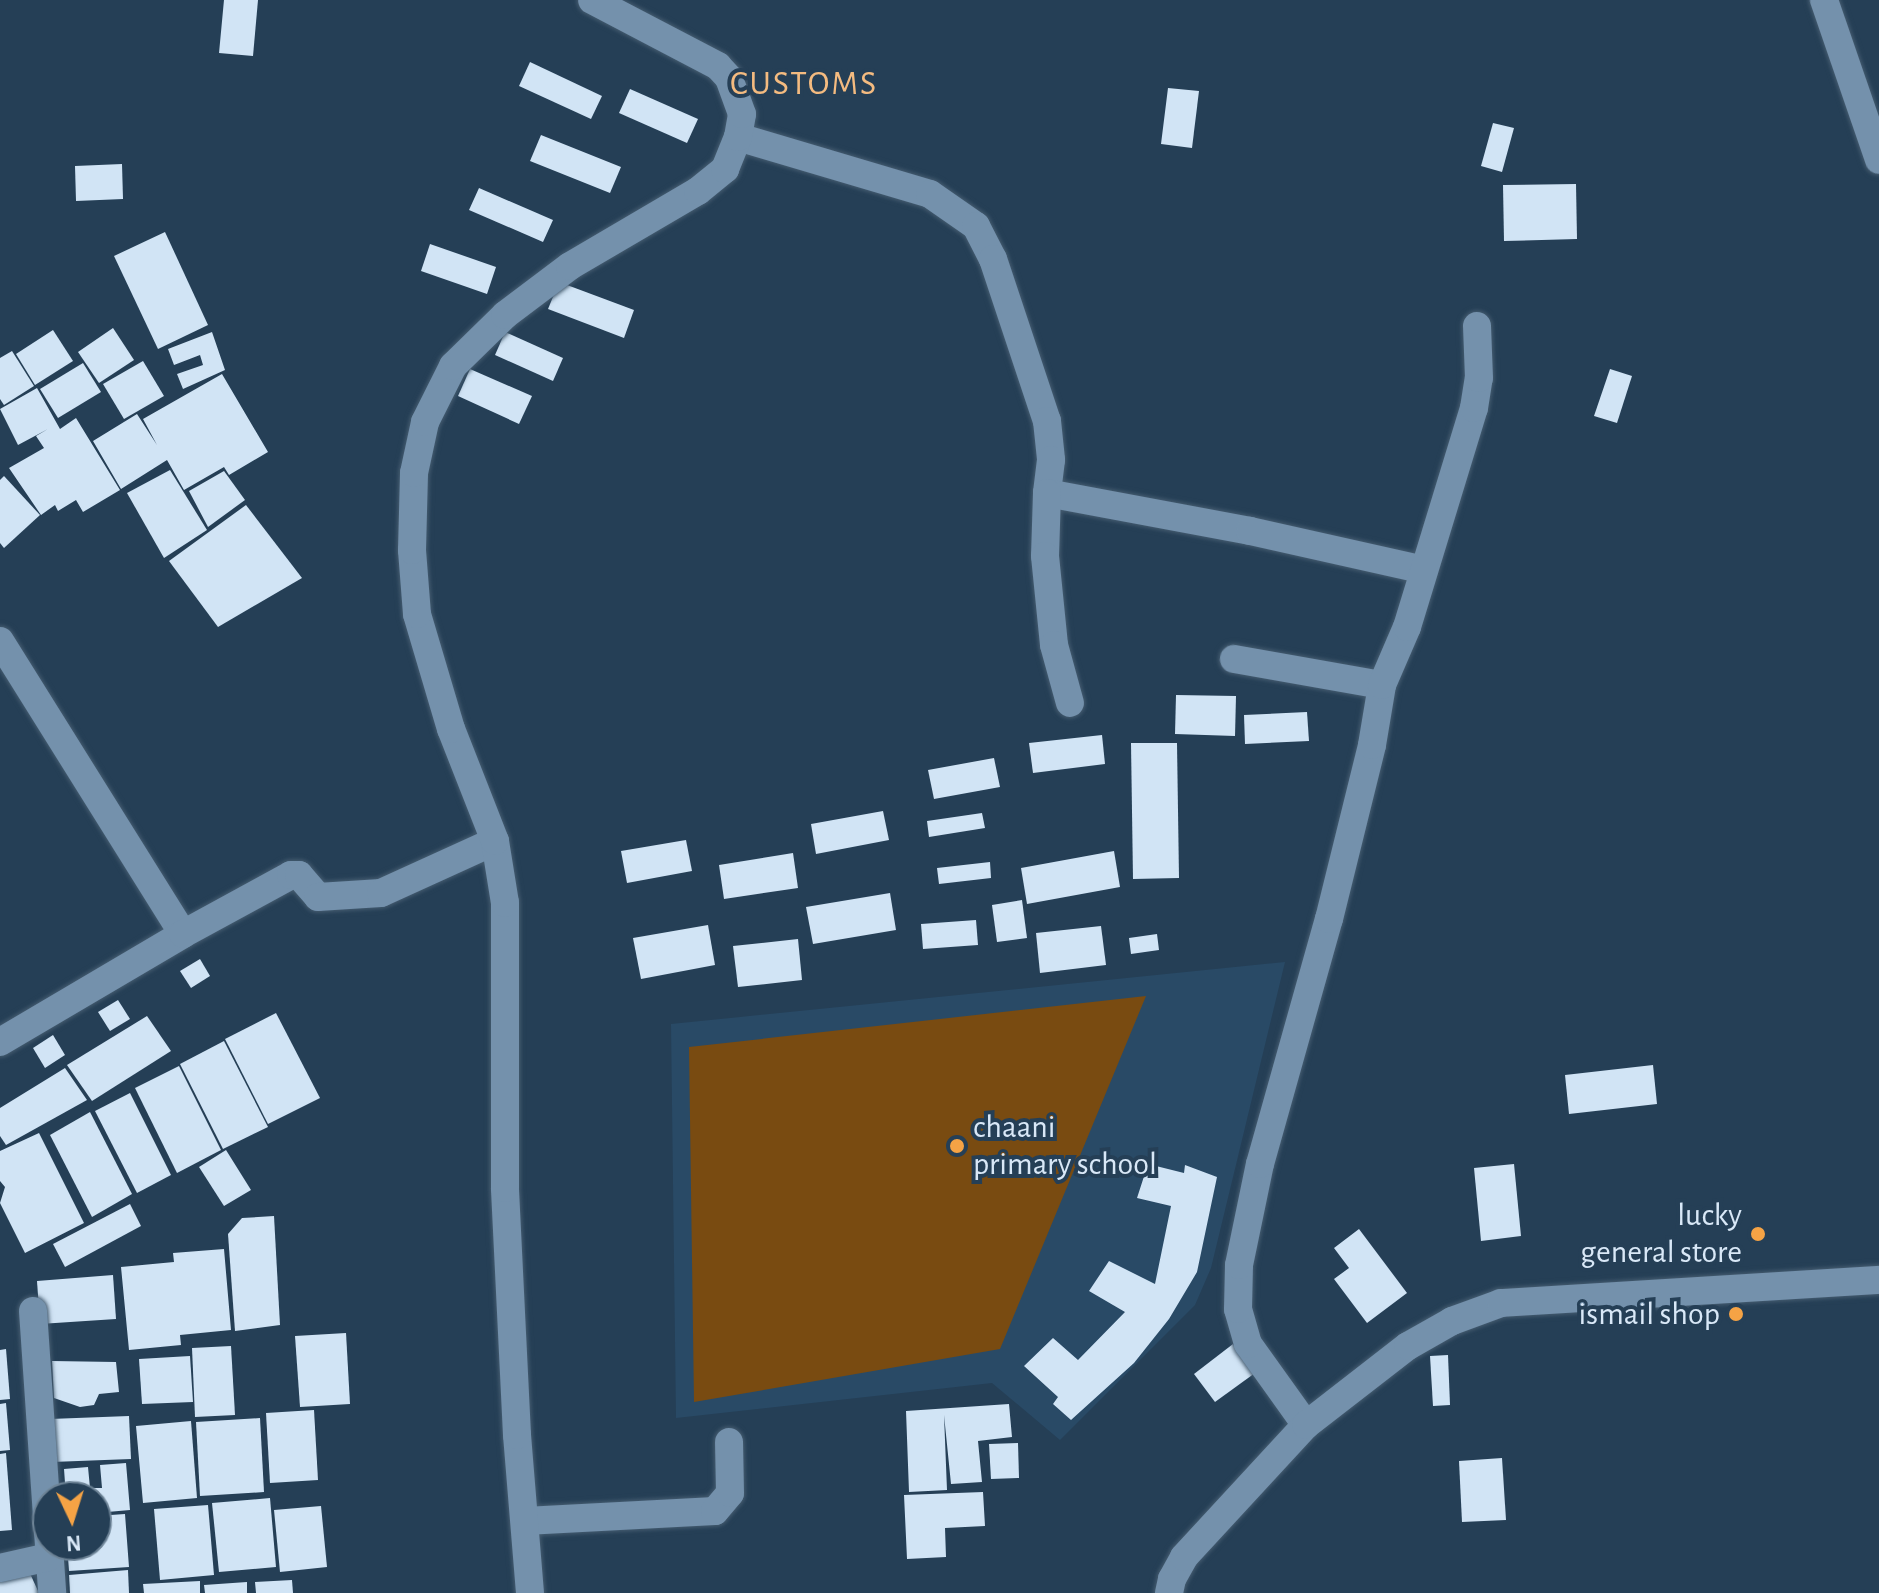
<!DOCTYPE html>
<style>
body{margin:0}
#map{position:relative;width:1879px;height:1593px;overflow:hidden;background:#253f56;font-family:"Alegreya Sans",sans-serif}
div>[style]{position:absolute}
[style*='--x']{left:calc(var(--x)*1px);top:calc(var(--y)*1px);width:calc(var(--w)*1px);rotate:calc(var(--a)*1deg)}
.built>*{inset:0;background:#294a66}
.green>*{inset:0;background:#794b11}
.building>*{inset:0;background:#d1e4f5}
.roads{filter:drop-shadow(0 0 2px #455c70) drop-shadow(0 0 2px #455c70)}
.minor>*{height:28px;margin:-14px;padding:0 14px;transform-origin:14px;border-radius:14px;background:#7491ac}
.dots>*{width:22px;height:22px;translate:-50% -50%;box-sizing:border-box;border:4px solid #253f56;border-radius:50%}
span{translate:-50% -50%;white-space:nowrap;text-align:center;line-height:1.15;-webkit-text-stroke:8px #253f56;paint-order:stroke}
.poi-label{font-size:32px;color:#d9e8f7}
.left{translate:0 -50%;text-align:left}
.right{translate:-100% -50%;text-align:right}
.neighbourhood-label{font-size:34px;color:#f4bb80;letter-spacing:2px}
.north{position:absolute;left:32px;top:1481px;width:80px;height:80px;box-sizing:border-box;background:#253f56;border:2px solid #6d8396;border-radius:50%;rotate:176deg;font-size:22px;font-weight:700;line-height:32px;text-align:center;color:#d9e8f7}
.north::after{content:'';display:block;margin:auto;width:28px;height:36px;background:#f5a345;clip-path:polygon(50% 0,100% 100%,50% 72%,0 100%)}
</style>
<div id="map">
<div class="built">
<i style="clip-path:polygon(1285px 962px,1211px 1268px,1195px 1305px,1060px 1440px,992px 1383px,676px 1418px,671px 1024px)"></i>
</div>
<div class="green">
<i style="clip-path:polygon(1146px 996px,1000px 1349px,694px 1402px,689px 1047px)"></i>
</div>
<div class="building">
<i style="clip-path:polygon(224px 0,258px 0,253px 56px,219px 53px)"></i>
<i style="clip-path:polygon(530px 62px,602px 96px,591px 119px,519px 86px)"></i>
<i style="clip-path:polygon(1168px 88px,1199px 91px,1192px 148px,1161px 144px)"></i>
<i style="clip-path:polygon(630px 89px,698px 119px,687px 143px,619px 113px)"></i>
<i style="clip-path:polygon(1493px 123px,1514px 128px,1502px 172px,1481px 166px)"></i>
<i style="clip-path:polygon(541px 135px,621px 167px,610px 193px,530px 161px)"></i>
<i style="clip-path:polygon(122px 164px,123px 199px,76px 201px,75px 166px)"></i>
<i style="clip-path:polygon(1576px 184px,1577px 239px,1504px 241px,1503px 185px)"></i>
<i style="clip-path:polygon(479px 188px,553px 220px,543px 242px,469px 210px)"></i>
<i style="clip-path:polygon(165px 232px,208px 325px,158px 349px,114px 256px)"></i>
<i style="clip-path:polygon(430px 244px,496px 267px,487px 294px,421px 271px)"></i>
<i style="clip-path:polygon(559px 282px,634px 310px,624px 338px,548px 309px)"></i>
<i style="clip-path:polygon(113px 328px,134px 360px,99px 383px,78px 352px)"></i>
<i style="clip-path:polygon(53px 330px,73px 361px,35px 385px,16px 354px)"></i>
<i style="clip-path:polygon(212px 332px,225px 370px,183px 389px,177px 374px,203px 365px,200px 355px,174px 365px,168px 349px)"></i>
<i style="clip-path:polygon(505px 332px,563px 358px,553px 381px,495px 355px)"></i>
<i style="clip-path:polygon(12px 351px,34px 386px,4px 405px,0 399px,0 358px)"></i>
<i style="clip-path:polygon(143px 361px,164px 396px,124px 419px,103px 384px)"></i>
<i style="clip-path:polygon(83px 363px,101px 392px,58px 418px,40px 389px)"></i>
<i style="clip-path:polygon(470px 369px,532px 396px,519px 424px,458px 396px)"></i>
<i style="clip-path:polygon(1610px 369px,1632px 376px,1617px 423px,1594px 416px)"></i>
<i style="clip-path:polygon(222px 374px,268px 452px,229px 475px,224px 467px,184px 490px,167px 460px,121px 489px,93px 441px,137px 414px,157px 445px,143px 419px)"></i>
<i style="clip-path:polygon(37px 388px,60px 429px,76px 418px,120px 490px,83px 512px,76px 500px,58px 511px,55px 505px,41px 515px,9px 468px,44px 448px,36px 436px,48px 429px,18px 445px,0 409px)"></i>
<i style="clip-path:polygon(170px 470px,207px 530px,164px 558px,127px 493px)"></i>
<i style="clip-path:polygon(224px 471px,245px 500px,208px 527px,189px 491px)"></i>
<i style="clip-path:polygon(4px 476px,40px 515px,4px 548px,0 543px,0 480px)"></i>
<i style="clip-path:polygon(246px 505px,302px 578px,218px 627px,169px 561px)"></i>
<i style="clip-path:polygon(1176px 695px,1236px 696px,1235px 736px,1175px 734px)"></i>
<i style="clip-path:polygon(1307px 712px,1309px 741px,1245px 744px,1244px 715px)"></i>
<i style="clip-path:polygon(1102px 735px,1105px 764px,1033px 773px,1029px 743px)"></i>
<i style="clip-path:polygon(1131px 743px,1177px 743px,1179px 878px,1133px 879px)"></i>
<i style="clip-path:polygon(994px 758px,1000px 787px,934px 799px,928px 770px)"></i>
<i style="clip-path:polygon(883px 811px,889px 840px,816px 854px,811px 824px)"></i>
<i style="clip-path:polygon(982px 813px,985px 828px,929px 837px,927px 821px)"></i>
<i style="clip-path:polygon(686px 840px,692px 871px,627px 883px,621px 851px)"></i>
<i style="clip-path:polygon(1114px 851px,1120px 887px,1027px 904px,1021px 868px)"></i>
<i style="clip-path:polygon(793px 853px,798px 888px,724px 899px,719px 865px)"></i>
<i style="clip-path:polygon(990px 862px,991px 878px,939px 884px,937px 868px)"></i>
<i style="clip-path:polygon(890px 893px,896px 930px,813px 944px,806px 907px)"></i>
<i style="clip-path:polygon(1022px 900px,1027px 938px,997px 942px,992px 905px)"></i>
<i style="clip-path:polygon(976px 920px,978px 945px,923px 949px,921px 924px)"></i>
<i style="clip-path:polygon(708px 925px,715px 965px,641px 979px,633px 938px)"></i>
<i style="clip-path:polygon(1101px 926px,1106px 965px,1040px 973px,1036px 933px)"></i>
<i style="clip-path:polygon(1157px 934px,1159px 950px,1131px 954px,1129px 938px)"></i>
<i style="clip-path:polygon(798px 939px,802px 980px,738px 987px,733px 946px)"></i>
<i style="clip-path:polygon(200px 959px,210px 976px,191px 988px,180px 971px)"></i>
<i style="clip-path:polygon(118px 1000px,130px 1019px,110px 1031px,98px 1012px)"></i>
<i style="clip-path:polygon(276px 1013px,320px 1098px,268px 1124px,225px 1039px)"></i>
<i style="clip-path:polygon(147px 1016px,171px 1051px,92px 1101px,67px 1065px)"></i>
<i style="clip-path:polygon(53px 1035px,65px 1055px,45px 1068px,33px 1048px)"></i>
<i style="clip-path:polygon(224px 1041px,268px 1127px,223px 1149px,180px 1064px)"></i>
<i style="clip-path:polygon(1653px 1065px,1657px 1104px,1569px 1114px,1565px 1075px)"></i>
<i style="clip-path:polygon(179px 1066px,221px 1150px,177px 1173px,135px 1088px)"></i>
<i style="clip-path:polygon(65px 1068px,87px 1100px,6px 1145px,0 1136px,0 1108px)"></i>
<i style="clip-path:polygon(130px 1093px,171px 1175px,137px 1193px,95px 1111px)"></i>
<i style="clip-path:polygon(90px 1112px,132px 1194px,92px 1217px,50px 1135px)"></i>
<i style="clip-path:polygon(39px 1133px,84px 1223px,25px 1253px,0 1203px,5px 1187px,0 1181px,0 1151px)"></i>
<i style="clip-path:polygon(226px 1150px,251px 1190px,224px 1206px,199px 1167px)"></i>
<i style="clip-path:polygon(1148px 1164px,1184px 1173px,1185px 1165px,1217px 1177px,1197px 1272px,1169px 1319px,1134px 1363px,1071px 1420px,1053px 1404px,1058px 1397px,1024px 1366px,1053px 1338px,1078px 1360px,1125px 1312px,1089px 1291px,1109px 1261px,1155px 1284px,1171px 1206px,1137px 1198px)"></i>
<i style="clip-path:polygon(1514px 1164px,1521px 1236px,1481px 1241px,1474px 1168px)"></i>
<i style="clip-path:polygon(130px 1204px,141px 1226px,65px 1267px,53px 1244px)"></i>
<i style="clip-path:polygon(274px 1216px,280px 1325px,235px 1331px,228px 1234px,242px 1218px)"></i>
<i style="clip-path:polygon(1359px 1229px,1407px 1293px,1367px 1323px,1334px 1279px,1349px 1268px,1334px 1248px)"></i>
<i style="clip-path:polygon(224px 1249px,231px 1330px,180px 1335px,181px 1345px,129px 1350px,121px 1267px,174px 1262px,173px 1253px)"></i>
<i style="clip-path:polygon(113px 1275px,116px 1319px,40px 1324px,37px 1281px)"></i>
<i style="clip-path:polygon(346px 1333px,350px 1404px,300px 1407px,295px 1336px)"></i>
<i style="clip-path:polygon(1233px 1344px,1255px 1373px,1215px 1402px,1194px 1374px)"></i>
<i style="clip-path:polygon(231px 1346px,235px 1415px,195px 1417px,192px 1348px)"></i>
<i style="clip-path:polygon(6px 1349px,10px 1399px,0 1400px,0 1350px)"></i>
<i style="clip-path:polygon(1448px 1355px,1450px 1405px,1433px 1406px,1430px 1356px)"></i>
<i style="clip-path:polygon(190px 1356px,193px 1402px,142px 1404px,139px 1359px)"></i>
<i style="clip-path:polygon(52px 1361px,116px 1362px,119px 1392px,99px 1394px,94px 1405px,80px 1407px,54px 1398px)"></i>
<i style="clip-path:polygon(6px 1403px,10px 1450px,0 1451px,0 1404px)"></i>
<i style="clip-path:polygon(1009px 1404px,1012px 1437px,978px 1441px,982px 1482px,951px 1484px,944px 1415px,947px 1490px,909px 1492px,906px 1411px)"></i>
<i style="clip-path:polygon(314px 1410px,318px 1480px,270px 1483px,266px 1413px)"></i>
<i style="clip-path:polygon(129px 1416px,131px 1459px,52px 1462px,50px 1419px)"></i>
<i style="clip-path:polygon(260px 1418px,264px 1492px,200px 1496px,196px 1422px)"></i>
<i style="clip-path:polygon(191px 1421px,197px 1498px,143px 1503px,136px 1426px)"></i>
<i style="clip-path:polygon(1018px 1443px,1019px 1478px,991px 1479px,989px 1444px)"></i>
<i style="clip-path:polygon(6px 1453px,12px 1530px,0 1531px,0 1454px)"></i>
<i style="clip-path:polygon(1502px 1458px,1506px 1520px,1462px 1522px,1459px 1461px)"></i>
<i style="clip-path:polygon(126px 1463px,130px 1510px,96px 1513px,96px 1497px,66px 1497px,64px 1469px,88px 1467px,90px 1488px,102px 1488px,100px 1465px)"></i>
<i style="clip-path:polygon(983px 1492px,985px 1526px,945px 1528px,946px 1557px,907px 1559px,904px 1495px)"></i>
<i style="clip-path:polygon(270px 1498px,276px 1567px,219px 1572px,212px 1503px)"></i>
<i style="clip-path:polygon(208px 1505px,214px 1575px,160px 1580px,154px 1509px)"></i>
<i style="clip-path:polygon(321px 1506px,327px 1567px,280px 1572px,274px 1510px)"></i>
<i style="clip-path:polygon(125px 1514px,129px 1567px,69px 1571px,67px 1545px,96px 1545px,96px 1516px)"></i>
<i style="clip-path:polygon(27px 1567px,39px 1593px,0 1593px,0 1579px)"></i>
<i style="clip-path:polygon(128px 1570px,129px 1593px,70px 1593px,69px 1575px)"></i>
<i style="clip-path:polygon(292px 1580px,293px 1593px,256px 1593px,255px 1582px)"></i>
<i style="clip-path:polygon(200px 1581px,200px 1593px,144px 1593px,143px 1584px)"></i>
<i style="clip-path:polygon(247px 1582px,247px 1593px,205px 1593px,204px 1585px)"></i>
</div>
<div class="roads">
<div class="minor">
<i style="--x:1824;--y:0;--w:169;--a:71"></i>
<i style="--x:738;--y:137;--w:200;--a:16.5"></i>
<i style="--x:930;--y:194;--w:56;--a:34.8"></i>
<i style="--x:976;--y:226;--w:37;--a:63"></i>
<i style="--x:993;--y:259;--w:171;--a:71.6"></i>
<i style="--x:1047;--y:421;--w:39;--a:84"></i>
<i style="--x:1051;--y:460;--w:33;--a:97"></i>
<i style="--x:1047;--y:493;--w:207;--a:10.6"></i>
<i style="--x:1250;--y:531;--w:178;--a:12.6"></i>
<i style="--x:1047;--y:493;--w:63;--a:91.8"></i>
<i style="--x:1045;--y:556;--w:89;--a:84.2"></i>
<i style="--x:1054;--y:645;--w:60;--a:74.6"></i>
<i style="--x:0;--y:641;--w:345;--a:58"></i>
<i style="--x:1234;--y:659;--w:150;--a:10"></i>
<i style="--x:0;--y:1042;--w:212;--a:-30.5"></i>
<i style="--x:183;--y:934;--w:123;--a:-28.6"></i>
<i style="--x:291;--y:875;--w:8;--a:0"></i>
<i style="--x:299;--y:875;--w:29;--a:49"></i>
<i style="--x:318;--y:897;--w:63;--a:-3.6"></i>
<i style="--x:381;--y:893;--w:125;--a:-24.5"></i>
<i style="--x:33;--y:1311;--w:283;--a:86.1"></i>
<i style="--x:1306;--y:1425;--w:100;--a:-125.6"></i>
<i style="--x:1248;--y:1344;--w:36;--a:-106"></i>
<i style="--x:1238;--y:1309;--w:44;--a:-88.7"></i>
<i style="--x:1239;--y:1265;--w:103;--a:-78.3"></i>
<i style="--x:1260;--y:1164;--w:255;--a:-74.3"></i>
<i style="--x:1329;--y:919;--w:179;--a:-76.1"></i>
<i style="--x:1372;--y:745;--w:61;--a:-80.5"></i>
<i style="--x:1382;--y:685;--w:63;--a:-66.7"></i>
<i style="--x:1407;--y:627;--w:229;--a:-73"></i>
<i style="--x:1474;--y:408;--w:30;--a:-81"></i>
<i style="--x:1479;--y:378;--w:52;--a:-92.2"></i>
<i style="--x:525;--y:1521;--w:190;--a:-3"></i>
<i style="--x:715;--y:1511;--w:23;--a:-50"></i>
<i style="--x:730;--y:1493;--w:51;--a:-91.1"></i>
<i style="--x:0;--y:1568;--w:50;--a:-12.7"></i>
<i style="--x:530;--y:1593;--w:159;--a:-94.7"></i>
<i style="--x:517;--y:1435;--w:247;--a:-92.8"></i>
<i style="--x:505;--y:1188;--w:285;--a:-90"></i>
<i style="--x:505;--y:903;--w:63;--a:-99.2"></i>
<i style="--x:495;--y:841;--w:120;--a:-111.4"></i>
<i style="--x:451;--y:729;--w:120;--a:-106.5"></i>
<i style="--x:417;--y:614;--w:64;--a:-94.5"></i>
<i style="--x:412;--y:550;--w:77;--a:-88.5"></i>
<i style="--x:414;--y:473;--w:52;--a:-77.8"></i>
<i style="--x:425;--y:422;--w:63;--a:-63.4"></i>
<i style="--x:453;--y:366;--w:73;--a:-44.4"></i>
<i style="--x:505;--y:315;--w:81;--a:-37"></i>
<i style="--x:570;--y:266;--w:148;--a:-30.4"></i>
<i style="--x:698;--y:191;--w:35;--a:-39"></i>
<i style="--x:725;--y:169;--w:35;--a:-68"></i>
<i style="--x:738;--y:137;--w:23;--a:-80"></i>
<i style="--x:742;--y:114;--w:38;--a:-110"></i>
<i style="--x:729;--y:78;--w:16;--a:-133"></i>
<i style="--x:718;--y:66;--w:142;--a:-152.4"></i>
<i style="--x:1169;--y:1593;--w:14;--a:-78"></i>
<i style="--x:1172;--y:1579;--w:25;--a:-61"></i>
<i style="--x:1184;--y:1557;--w:180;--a:-47.3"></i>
<i style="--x:1306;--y:1425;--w:129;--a:-37.8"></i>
<i style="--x:1408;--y:1346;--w:51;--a:-29.6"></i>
<i style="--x:1452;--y:1321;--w:52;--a:-20.2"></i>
<i style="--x:1501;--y:1303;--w:379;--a:-3.5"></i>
</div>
</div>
<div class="dots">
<i style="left:957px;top:1146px;background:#f5a345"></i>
<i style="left:1758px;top:1234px;background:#f5a345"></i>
<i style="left:1736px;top:1314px;background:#f5a345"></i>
</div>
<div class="poi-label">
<span class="left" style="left:973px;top:1146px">chaani<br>primary school</span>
<span class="right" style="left:1742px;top:1234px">lucky<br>general store</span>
<span class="right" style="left:1720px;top:1314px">ismail shop</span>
</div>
<div class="neighbourhood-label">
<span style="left:804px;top:85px">CUSTOMS</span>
</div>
<div class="north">N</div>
</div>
